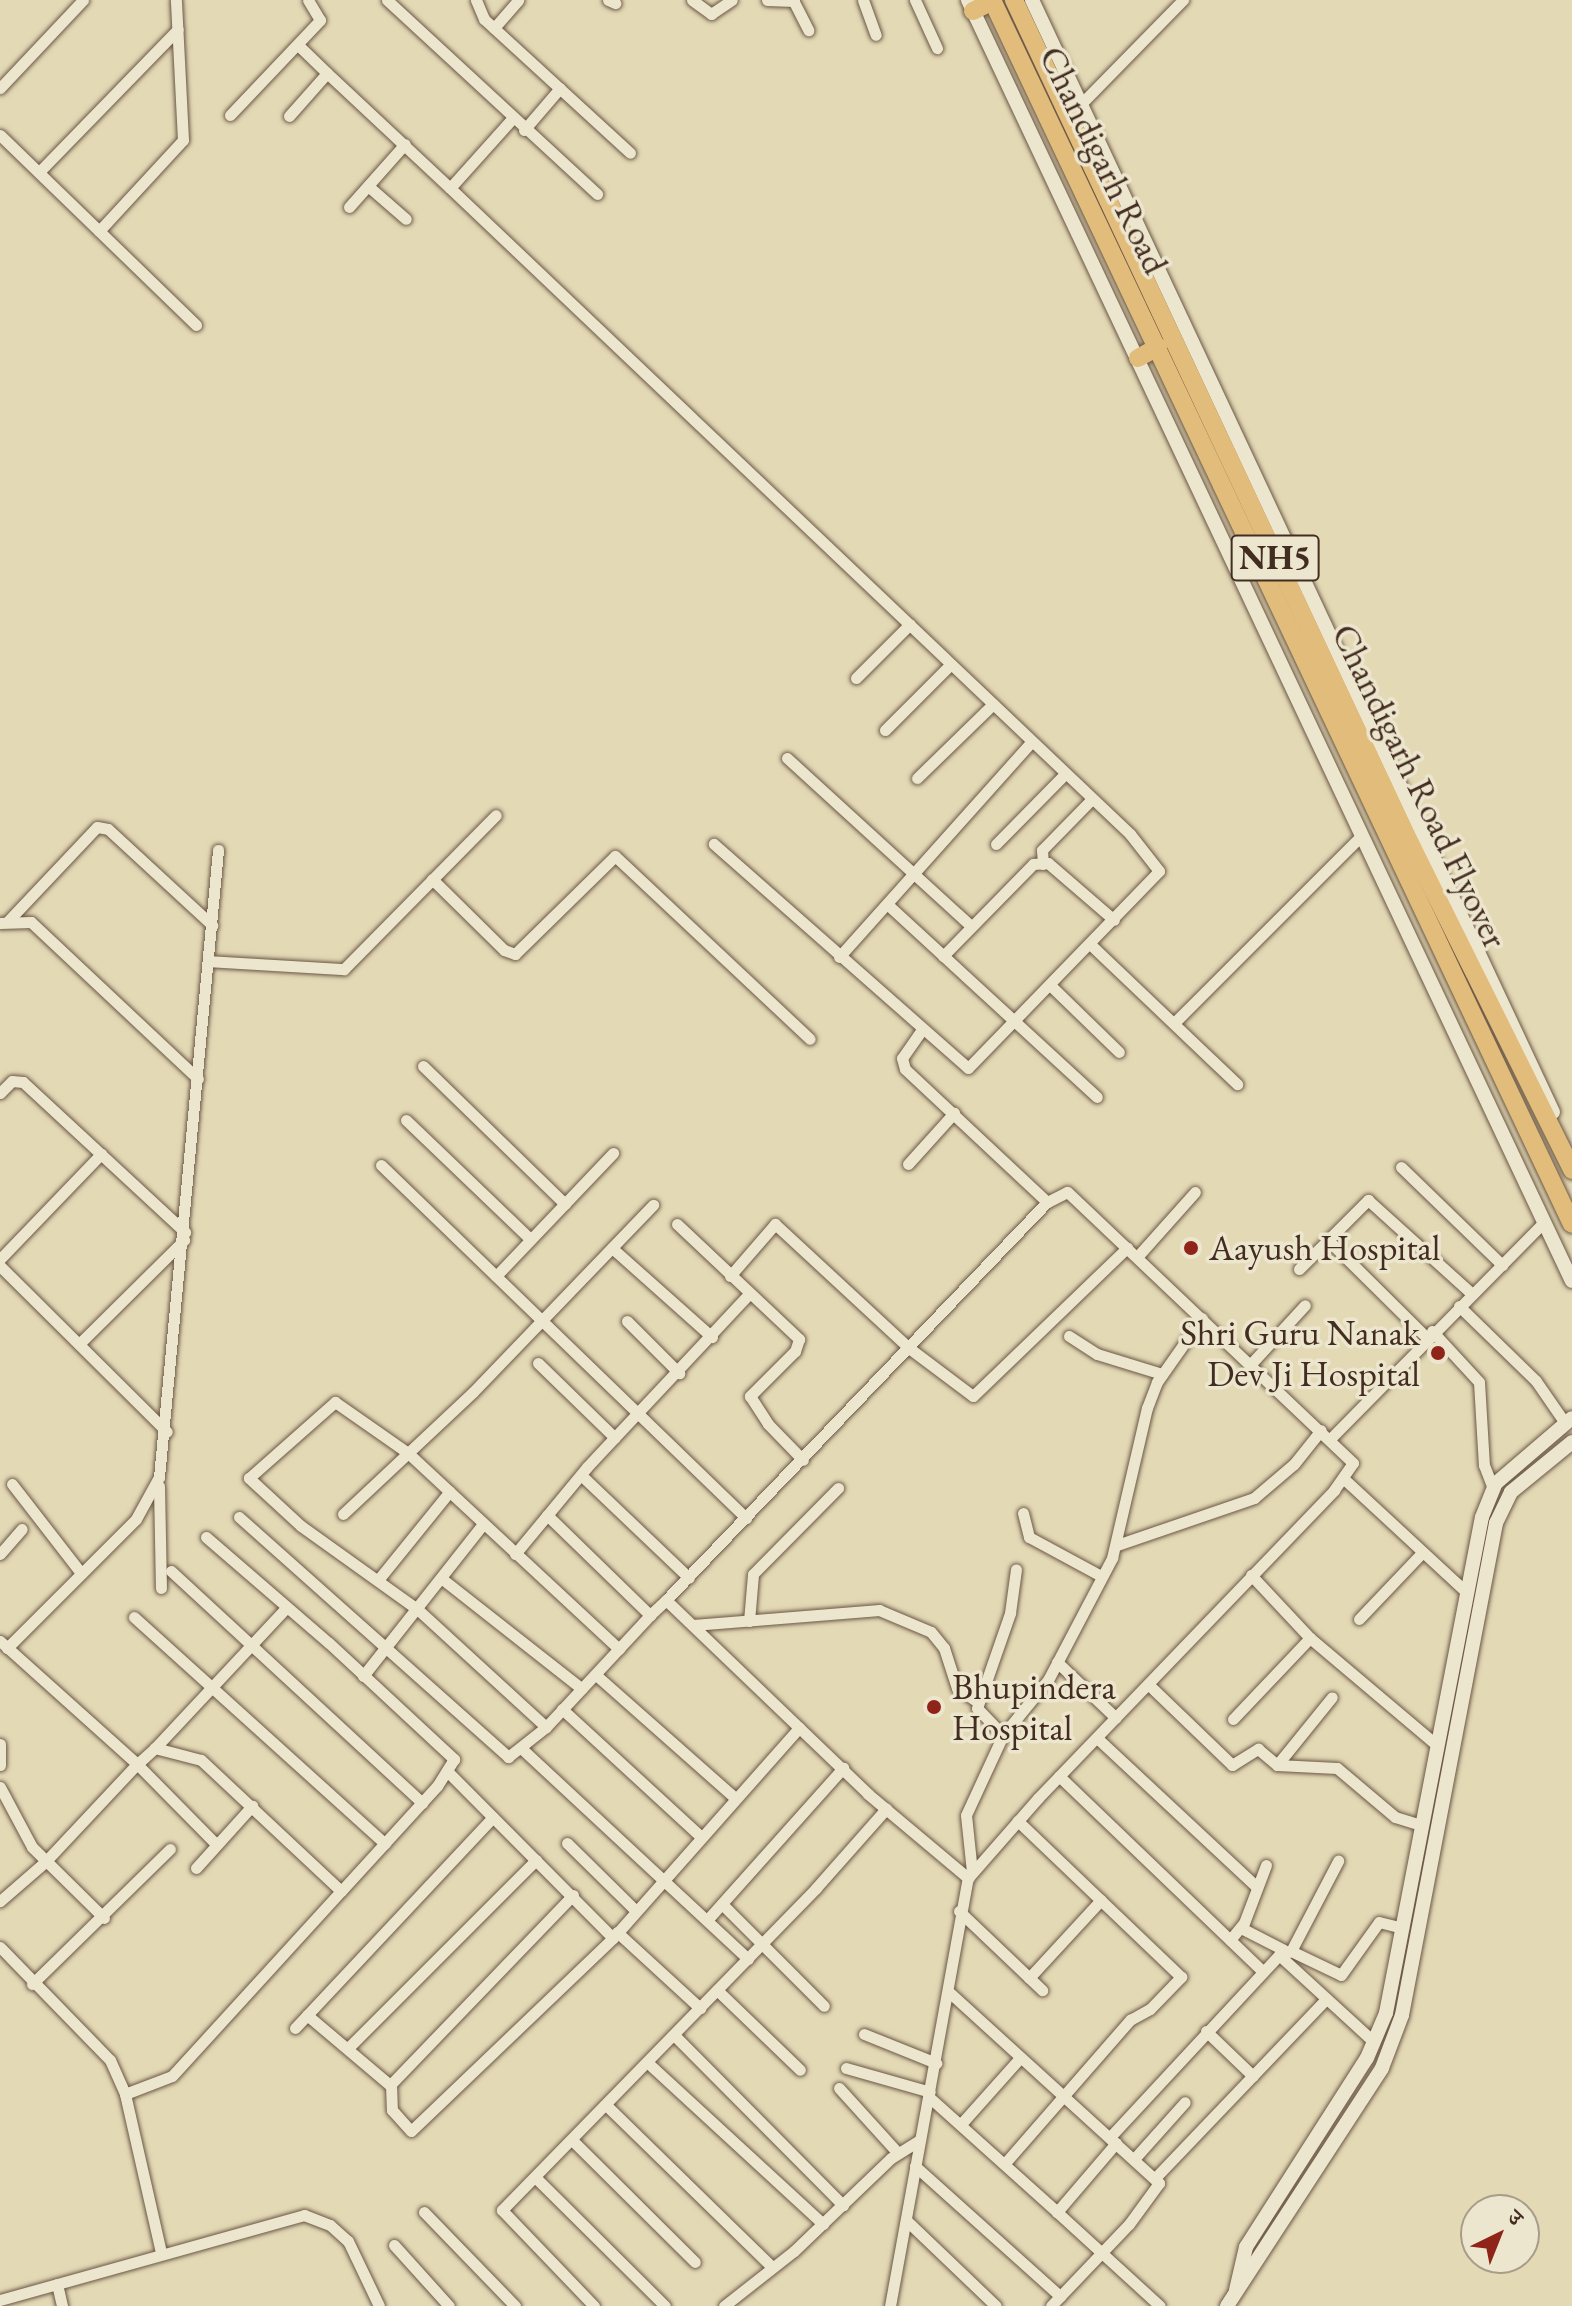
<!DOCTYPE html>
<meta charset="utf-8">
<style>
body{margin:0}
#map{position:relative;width:1572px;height:2306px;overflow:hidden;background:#e3d9b5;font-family:"EB Garamond","Noto Serif Devanagari",serif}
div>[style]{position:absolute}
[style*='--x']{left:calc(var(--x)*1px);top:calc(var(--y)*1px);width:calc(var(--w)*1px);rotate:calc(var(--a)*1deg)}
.roads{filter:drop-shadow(0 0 2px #6b5745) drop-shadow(0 0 2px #6b5745)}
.minor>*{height:11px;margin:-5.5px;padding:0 5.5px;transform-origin:5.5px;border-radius:5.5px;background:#ede6cf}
.secondary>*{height:14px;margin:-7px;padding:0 7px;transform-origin:7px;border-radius:7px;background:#ede6cf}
.trunk>*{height:18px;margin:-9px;padding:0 9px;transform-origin:9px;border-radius:9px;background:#e2bc7a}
.dots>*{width:22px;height:22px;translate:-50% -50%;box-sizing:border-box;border:4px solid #ede6cf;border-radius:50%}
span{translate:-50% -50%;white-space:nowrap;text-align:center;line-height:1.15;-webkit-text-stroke:7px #ede6cf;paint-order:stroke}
.shield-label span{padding:2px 6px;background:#ede6cf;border:2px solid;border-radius:6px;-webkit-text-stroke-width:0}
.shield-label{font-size:34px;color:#432c20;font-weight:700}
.street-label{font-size:36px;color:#432c20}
.poi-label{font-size:36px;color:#432c20}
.left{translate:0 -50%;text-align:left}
.right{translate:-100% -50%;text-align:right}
.north{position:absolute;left:1460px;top:2194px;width:80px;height:80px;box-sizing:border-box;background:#ede6cf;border:2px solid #a99c89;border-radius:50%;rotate:43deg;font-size:22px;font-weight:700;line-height:32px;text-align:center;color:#432c20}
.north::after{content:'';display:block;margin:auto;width:28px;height:36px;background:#8f2418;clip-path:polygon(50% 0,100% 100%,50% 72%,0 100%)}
</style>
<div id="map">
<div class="roads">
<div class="minor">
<i style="--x:387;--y:0;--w:286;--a:42.7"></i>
<i style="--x:476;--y:0;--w:21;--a:67"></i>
<i style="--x:484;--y:19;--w:198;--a:42.5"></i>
<i style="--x:608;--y:0;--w:8;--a:23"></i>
<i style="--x:692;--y:0;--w:24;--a:36"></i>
<i style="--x:711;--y:14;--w:25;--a:-34"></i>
<i style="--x:767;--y:0;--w:27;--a:2"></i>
<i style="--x:793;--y:0;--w:34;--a:63"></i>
<i style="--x:863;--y:0;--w:37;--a:70"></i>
<i style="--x:915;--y:0;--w:53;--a:65.4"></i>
<i style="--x:494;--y:28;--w:37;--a:-49"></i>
<i style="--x:298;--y:45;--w:40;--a:44"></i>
<i style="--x:0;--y:88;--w:121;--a:-46.7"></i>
<i style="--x:1081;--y:104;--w:146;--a:-45.6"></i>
<i style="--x:230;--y:115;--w:131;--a:-46.5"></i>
<i style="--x:320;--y:20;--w:23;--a:-121"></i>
<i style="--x:289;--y:116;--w:57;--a:-48.5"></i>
<i style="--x:327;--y:73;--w:168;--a:43.1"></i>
<i style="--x:450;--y:188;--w:93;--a:-48.1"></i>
<i style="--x:524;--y:130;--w:55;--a:-49.4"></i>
<i style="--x:0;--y:135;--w:273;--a:44.1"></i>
<i style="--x:39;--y:172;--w:199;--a:-45.8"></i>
<i style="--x:368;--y:186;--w:50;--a:41"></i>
<i style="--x:450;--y:188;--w:938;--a:43.53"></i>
<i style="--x:1130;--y:834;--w:47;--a:51.9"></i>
<i style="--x:1159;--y:871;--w:274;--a:134.1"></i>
<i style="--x:968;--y:1068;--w:339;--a:-138.6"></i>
<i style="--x:349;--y:207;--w:84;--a:-48.4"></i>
<i style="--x:99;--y:231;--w:124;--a:-47.3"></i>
<i style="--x:183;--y:140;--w:140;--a:-92.9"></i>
<i style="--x:856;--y:678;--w:76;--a:-45"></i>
<i style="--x:885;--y:730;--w:93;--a:-45"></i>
<i style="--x:787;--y:758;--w:248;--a:42.4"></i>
<i style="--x:917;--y:778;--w:106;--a:-44.2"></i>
<i style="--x:996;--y:844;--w:98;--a:-45.4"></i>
<i style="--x:1043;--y:864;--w:14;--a:-94"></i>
<i style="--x:1042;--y:850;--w:71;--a:-45.6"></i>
<i style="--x:432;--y:879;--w:101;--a:44.6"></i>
<i style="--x:504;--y:950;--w:12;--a:20"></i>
<i style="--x:515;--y:954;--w:140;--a:-44.4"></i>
<i style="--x:615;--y:856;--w:267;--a:43.2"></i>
<i style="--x:887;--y:904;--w:285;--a:42.6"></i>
<i style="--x:8;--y:921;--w:129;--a:-46.6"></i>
<i style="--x:97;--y:827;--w:11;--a:10"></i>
<i style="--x:108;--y:829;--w:142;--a:42.7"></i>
<i style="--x:0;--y:923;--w:31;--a:-2"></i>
<i style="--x:31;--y:922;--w:229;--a:43.2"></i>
<i style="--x:1091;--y:945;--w:202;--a:43.6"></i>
<i style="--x:943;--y:956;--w:129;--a:-45.6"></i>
<i style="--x:1033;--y:864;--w:15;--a:-4"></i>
<i style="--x:1048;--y:863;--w:87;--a:40.8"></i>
<i style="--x:839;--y:957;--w:288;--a:-48.2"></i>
<i style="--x:208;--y:961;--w:136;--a:3.4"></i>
<i style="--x:344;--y:969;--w:216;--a:-45.4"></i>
<i style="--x:1050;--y:985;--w:96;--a:44.2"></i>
<i style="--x:1174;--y:1023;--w:266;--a:-45"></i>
<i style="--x:921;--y:1031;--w:33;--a:125"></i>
<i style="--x:902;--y:1058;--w:11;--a:75"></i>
<i style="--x:905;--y:1069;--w:195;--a:43.1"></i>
<i style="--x:423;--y:1066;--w:198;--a:44.2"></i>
<i style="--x:0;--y:1093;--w:17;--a:-45"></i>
<i style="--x:12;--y:1081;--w:11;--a:5"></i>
<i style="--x:23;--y:1082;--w:221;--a:42.8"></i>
<i style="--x:406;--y:1120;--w:172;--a:43.8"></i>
<i style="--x:908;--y:1164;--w:69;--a:-48"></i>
<i style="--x:381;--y:1165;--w:508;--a:44.04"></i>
<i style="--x:1401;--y:1167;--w:141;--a:44.1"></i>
<i style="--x:677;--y:1224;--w:168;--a:43.3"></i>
<i style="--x:799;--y:1339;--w:13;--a:108"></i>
<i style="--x:795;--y:1351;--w:64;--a:135"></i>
<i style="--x:750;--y:1396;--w:33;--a:57"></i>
<i style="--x:768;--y:1424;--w:50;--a:45.8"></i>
<i style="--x:1328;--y:1240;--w:138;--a:44.7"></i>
<i style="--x:612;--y:1248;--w:134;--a:41.7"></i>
<i style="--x:1137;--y:1257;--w:87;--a:-48.3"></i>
<i style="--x:0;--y:1259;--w:146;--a:-46.1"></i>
<i style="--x:0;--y:1266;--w:235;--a:44.8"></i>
<i style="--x:1299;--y:1269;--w:98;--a:-45"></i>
<i style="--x:1368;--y:1200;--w:140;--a:42.1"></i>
<i style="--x:496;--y:1276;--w:170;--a:-46.4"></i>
<i style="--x:730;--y:1276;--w:69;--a:-49.1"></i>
<i style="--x:775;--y:1224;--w:183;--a:42.8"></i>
<i style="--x:909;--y:1348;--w:80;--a:36.9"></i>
<i style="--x:973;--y:1396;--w:214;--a:-43.9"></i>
<i style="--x:1459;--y:1306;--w:107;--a:44.2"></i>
<i style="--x:1536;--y:1381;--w:51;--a:55.4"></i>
<i style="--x:627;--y:1321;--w:74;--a:45"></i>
<i style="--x:1432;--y:1331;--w:69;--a:47.3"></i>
<i style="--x:1479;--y:1382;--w:83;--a:86.6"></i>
<i style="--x:1484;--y:1465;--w:26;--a:69"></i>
<i style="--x:1069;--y:1336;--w:33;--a:33"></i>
<i style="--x:1097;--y:1354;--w:68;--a:17.1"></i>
<i style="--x:79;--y:1344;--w:148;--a:-44.7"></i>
<i style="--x:538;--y:1363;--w:107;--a:44.2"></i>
<i style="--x:1250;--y:1365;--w:81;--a:-47.5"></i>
<i style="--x:1331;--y:1438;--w:303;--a:-45.4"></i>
<i style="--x:581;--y:1475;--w:149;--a:43.6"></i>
<i style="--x:1343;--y:1478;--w:169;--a:42.8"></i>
<i style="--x:12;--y:1484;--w:113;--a:52.2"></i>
<i style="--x:159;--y:1486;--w:102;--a:88.9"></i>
<i style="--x:1023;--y:1513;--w:25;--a:76"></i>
<i style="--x:1029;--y:1537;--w:82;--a:28.4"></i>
<i style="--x:343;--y:1514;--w:178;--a:-43.2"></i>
<i style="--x:473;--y:1392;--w:260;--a:-46.1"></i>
<i style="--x:547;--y:1515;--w:144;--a:44.2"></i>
<i style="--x:650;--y:1615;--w:22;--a:-43"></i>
<i style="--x:239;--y:1517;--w:361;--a:41.7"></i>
<i style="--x:508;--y:1757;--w:48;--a:-38.3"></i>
<i style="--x:546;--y:1727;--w:153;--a:-47.1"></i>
<i style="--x:206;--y:1537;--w:162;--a:40.8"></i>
<i style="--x:329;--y:1643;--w:171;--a:42.9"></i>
<i style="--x:454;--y:1759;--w:32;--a:122"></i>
<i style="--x:437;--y:1786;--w:142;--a:132.4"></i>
<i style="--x:341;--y:1891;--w:192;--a:-136.9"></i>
<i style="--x:201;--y:1760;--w:48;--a:-165.4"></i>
<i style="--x:155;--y:1748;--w:192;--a:-46.9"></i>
<i style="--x:1117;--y:1545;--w:145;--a:-18.9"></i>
<i style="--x:1254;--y:1498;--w:52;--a:-40.4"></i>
<i style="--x:1294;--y:1464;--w:43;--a:-51.5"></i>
<i style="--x:0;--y:1554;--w:33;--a:-49"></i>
<i style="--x:515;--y:1554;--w:113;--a:-50.4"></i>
<i style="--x:587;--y:1467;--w:238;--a:-46.9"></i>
<i style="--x:171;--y:1571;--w:342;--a:42.7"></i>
<i style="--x:1251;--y:1575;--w:86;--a:46.9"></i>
<i style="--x:1310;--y:1638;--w:167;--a:40.2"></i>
<i style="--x:441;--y:1578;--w:179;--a:38.2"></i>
<i style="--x:378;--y:1580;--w:114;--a:-51"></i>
<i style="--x:134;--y:1617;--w:338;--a:42.1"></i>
<i style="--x:1359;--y:1619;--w:90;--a:-46.4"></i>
<i style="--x:749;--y:1621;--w:47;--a:-85.1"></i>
<i style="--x:753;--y:1574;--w:121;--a:-45.3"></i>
<i style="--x:693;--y:1625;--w:187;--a:-4.6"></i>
<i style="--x:879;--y:1610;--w:56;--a:22.9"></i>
<i style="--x:931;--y:1632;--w:21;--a:51"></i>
<i style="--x:944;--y:1648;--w:42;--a:72"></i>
<i style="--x:957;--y:1688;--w:25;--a:34"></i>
<i style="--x:0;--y:1641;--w:184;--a:41.9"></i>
<i style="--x:137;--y:1764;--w:134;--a:133.2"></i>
<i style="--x:45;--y:1862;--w:60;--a:139.1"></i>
<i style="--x:7;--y:1648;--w:182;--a:-45"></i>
<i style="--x:136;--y:1519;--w:48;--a:-61.3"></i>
<i style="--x:159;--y:1477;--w:630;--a:-84.62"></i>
<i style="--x:1057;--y:1662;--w:81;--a:43.5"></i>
<i style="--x:596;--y:1675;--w:184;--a:41.5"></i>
<i style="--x:363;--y:1676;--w:194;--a:-51.7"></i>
<i style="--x:1150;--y:1686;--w:114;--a:43.9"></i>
<i style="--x:1232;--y:1765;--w:31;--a:-32"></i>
<i style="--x:1258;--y:1749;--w:25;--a:40"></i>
<i style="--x:1277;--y:1765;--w:60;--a:2.9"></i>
<i style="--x:1337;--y:1768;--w:76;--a:40.2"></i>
<i style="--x:1395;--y:1817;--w:28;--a:17"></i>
<i style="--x:562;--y:1709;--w:186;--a:42.6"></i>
<i style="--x:1233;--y:1719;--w:112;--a:-46.5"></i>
<i style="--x:546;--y:1727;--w:175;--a:-137.5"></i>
<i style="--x:417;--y:1609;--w:143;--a:-144.4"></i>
<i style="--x:301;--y:1526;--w:71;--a:-137.3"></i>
<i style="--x:249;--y:1478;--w:115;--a:-41.5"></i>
<i style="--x:335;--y:1402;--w:89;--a:34.9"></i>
<i style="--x:408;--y:1453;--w:288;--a:42.9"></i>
<i style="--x:1003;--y:1735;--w:37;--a:-134"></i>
<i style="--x:977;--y:1708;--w:101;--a:-70.8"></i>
<i style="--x:1010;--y:1613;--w:44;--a:-82.2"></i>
<i style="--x:1097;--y:1738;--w:219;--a:43"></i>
<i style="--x:0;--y:1744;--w:21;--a:90"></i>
<i style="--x:155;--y:1748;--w:24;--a:138"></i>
<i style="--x:137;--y:1764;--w:112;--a:45.4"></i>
<i style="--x:521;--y:1748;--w:310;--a:42.9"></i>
<i style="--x:1277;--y:1765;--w:87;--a:-51"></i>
<i style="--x:447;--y:1771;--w:235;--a:45.2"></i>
<i style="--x:1059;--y:1776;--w:281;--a:43.8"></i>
<i style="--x:0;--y:1787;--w:68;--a:61.9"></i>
<i style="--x:32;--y:1847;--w:101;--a:44.6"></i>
<i style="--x:567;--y:1843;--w:95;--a:44.6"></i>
<i style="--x:196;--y:1868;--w:84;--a:-47.9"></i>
<i style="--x:972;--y:1872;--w:57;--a:-96"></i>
<i style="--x:966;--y:1815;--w:88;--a:-65.2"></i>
<i style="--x:1003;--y:1735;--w:71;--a:-50.7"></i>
<i style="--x:1048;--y:1680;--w:138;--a:-62.3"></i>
<i style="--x:1112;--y:1558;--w:154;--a:-76.9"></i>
<i style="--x:1147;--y:1408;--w:28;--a:-69"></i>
<i style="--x:1157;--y:1382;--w:78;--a:-54.9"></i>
<i style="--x:573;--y:1895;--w:262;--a:133.9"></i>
<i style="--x:391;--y:2084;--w:26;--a:88"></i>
<i style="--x:392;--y:2110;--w:28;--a:48"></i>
<i style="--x:411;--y:2131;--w:279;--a:-43.7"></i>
<i style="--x:613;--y:1938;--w:281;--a:-48.5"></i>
<i style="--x:722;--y:1904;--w:144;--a:45"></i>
<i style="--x:959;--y:1911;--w:115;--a:43.6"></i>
<i style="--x:708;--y:1919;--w:203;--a:-48.2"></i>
<i style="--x:1241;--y:1928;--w:48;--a:27.1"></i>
<i style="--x:617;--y:1932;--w:113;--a:42.5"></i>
<i style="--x:1230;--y:1940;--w:22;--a:-51"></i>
<i style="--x:1244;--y:1923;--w:62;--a:-69.2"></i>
<i style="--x:0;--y:1947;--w:158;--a:45.8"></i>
<i style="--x:110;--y:2060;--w:37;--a:66"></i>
<i style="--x:125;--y:2094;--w:162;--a:77.2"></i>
<i style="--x:1291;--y:1951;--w:102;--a:-62.4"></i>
<i style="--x:1279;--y:1955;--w:13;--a:-18"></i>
<i style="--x:1291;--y:1951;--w:55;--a:25.6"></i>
<i style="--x:1341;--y:1975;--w:65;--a:-54.4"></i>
<i style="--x:1379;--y:1922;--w:25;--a:14"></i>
<i style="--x:1029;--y:1978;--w:106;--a:-47.3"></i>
<i style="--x:32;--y:1984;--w:193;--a:-44.4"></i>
<i style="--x:717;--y:1990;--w:115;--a:43.9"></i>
<i style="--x:949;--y:1992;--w:284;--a:42.3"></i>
<i style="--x:1159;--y:2183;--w:51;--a:126.2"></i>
<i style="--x:1129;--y:2224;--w:113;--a:133.6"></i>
<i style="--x:307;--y:2015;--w:110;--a:40.2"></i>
<i style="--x:295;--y:2028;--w:289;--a:-46.8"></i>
<i style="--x:1206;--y:2031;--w:65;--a:43.8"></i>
<i style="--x:864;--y:2034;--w:78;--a:21.9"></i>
<i style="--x:674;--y:2035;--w:240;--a:45.2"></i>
<i style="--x:348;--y:2048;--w:266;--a:-45"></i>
<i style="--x:648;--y:2063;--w:238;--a:42.6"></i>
<i style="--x:846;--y:2068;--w:87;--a:15.9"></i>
<i style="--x:839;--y:2088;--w:88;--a:47.8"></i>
<i style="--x:125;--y:2094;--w:50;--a:-21"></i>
<i style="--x:172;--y:2076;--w:251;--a:-47.6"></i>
<i style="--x:929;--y:2097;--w:172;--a:41.9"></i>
<i style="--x:606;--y:2105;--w:232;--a:44.3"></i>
<i style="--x:961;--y:2124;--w:87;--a:-48.3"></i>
<i style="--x:1110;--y:2137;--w:248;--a:-47.1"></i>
<i style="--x:1279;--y:1955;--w:129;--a:42.5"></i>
<i style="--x:572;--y:2140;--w:173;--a:44.8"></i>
<i style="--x:1116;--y:2143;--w:91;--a:130.5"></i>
<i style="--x:1057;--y:2212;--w:139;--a:42.4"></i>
<i style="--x:1134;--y:2159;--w:76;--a:-48.2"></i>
<i style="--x:1006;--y:2162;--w:189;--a:-48.9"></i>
<i style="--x:1130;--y:2020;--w:23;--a:-29"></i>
<i style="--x:1150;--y:2009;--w:45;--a:-45.9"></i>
<i style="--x:1181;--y:1977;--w:226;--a:-136.3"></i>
<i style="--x:915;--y:2166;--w:195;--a:41.9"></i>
<i style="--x:535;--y:2177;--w:183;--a:44.8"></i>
<i style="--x:1155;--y:2178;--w:248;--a:-46.3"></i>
<i style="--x:424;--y:2212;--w:131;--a:45.9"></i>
<i style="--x:906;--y:2220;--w:124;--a:43.7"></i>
<i style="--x:394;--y:2245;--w:82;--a:48"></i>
<i style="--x:57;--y:2284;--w:23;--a:77"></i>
<i style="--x:0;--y:2300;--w:316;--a:-15.6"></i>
<i style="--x:304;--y:2215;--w:28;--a:21"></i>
<i style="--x:330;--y:2225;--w:24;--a:42"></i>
<i style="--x:348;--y:2241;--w:72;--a:64.5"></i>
<i style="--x:594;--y:2306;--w:133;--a:-133.8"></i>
<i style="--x:502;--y:2210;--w:450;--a:-45.7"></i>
<i style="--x:816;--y:1888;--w:106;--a:-48.5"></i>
<i style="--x:724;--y:2306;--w:89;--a:-38.2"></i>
<i style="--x:794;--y:2251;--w:134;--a:-43.8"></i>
<i style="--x:891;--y:2158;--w:34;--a:-32"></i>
<i style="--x:890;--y:2306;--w:435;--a:-79.7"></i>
<i style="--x:968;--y:1878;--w:106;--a:-48.8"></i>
<i style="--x:1038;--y:1798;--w:427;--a:-46.1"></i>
<i style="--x:1334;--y:1490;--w:33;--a:-55"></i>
<i style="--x:1353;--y:1463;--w:394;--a:-136.5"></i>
<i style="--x:1067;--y:1192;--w:22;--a:153"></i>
<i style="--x:1047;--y:1202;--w:551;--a:133.75"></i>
<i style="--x:666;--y:1600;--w:280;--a:43.8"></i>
<i style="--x:868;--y:1794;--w:131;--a:40"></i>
</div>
<div class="secondary">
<i style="--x:968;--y:0;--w:1416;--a:64.76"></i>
<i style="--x:1032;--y:0;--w:1228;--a:64.9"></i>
<i style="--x:1236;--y:2290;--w:44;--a:-76.9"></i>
<i style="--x:1246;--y:2247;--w:224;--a:-57.4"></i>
<i style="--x:1367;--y:2058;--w:49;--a:-67.1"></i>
<i style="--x:1386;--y:2013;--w:505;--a:-79.05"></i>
<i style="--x:1482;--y:1517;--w:35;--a:-68"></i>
<i style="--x:1495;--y:1484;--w:101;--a:-40.6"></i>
<i style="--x:1227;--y:2306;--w:284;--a:-56.9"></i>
<i style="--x:1382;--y:2068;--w:57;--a:-69.3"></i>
<i style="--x:1402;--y:2015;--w:501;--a:-79.18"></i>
<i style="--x:1496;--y:1523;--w:34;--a:-64"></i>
<i style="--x:1511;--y:1492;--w:79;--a:-39.3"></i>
</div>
<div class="trunk">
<i style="--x:992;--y:0;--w:1354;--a:64.65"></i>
<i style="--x:1014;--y:0;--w:922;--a:64.85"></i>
<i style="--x:1406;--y:835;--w:374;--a:63.6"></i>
<i style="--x:973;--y:11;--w:22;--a:-27"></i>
<i style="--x:1138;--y:358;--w:23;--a:-29"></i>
</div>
</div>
<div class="dots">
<i style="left:1191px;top:1248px;background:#8f2418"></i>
<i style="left:1438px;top:1353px;background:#8f2418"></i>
<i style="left:934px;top:1707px;background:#8f2418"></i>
</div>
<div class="shield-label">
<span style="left:1275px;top:558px">NH5</span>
</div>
<div class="street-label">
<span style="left:1104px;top:160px;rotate:64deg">Chandigarh Road</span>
<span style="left:1420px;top:786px;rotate:64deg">Chandigarh Road Flyover</span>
</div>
<div class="poi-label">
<span class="left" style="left:1209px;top:1248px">Aayush Hospital</span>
<span class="right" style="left:1420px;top:1353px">Shri Guru Nanak<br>Dev Ji Hospital</span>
<span class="left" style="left:952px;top:1707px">Bhupindera<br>Hospital</span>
</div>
<div class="north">उ</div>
</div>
